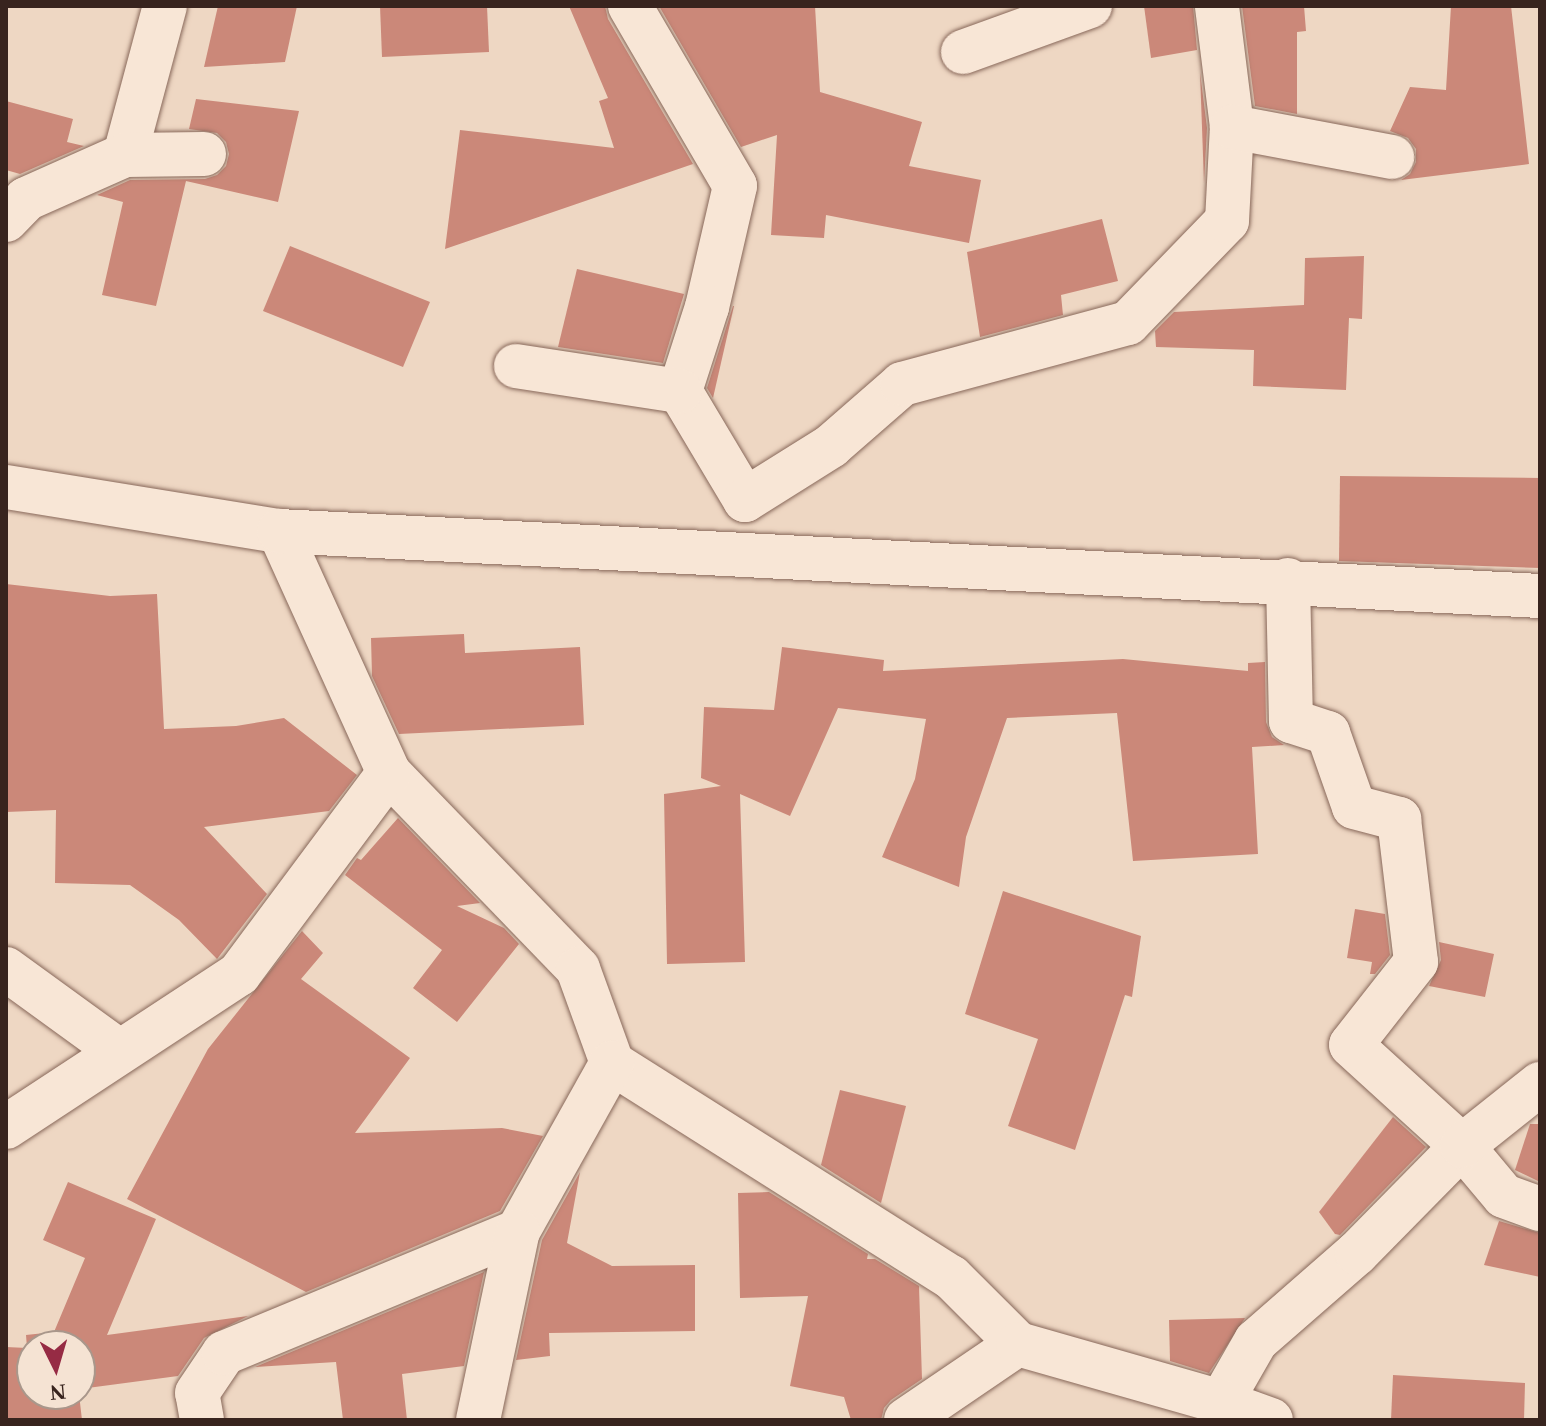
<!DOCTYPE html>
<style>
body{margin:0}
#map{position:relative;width:1546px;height:1426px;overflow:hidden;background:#eed7c3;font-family:Georgia,serif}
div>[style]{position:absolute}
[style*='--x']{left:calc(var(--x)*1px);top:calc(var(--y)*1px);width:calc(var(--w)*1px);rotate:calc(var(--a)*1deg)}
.building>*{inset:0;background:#cb8879}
.roads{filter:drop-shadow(0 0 2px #88685a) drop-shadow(0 0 2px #88685a)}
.minor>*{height:44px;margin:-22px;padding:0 22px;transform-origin:22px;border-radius:22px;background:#f8e6d6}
.secondary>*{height:44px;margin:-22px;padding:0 22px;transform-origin:22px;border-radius:22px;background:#f8e6d6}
span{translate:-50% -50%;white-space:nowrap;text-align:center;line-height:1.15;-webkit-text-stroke:6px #f5e3d3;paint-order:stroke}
.frame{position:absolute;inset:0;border:8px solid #38241e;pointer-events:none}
.north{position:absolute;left:16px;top:1330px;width:80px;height:80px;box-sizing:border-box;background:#f5e3d3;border:2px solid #a9978b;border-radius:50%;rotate:175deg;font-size:22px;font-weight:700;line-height:32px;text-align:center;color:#38241e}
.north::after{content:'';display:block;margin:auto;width:28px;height:36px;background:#962b44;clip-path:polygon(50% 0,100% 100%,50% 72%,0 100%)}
</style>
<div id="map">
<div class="building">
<i style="clip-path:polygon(218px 6px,297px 6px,285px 62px,204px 67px)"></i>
<i style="clip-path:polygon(380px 6px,487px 6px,489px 52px,382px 57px)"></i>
<i style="clip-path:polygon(569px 6px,605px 6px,608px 19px,693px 164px,445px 249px,460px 130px,614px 148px,599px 101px,608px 98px)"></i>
<i style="clip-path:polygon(659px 6px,815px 6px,820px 92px,922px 122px,909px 166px,981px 180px,969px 243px,826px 215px,824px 238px,771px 235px,777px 135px,741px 147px)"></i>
<i style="clip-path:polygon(1144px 6px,1193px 6px,1197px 50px,1151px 58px)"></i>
<i style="clip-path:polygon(1242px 6px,1304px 6px,1306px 31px,1297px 32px,1297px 114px,1255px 106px)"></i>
<i style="clip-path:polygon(1451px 6px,1511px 6px,1529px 164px,1401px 180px,1410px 174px,1416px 162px,1416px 149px,1408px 138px,1390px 131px,1410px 87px,1446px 90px)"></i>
<i style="clip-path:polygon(1200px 72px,1207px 128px,1204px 183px)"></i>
<i style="clip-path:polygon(196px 99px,299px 111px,278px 202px,186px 181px,156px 306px,102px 295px,123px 202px,97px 195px,130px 180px,205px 179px,217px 175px,226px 166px,229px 154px,226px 142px,217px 133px,189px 129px)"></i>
<i style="clip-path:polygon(6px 101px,73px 119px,67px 142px,84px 146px,20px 174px,6px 170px)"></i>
<i style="clip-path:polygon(1102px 219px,1118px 281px,1061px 295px,1063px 315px,980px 337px,967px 252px)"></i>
<i style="clip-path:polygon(290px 246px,430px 302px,403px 367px,263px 311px)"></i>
<i style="clip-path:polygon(1364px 256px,1362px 319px,1349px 318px,1346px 390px,1253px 386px,1254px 350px,1156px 347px,1155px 331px,1174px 312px,1304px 305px,1305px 258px)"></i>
<i style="clip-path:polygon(577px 269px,684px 294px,663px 363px,558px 347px)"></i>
<i style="clip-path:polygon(733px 306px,734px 306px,713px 398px,707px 388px)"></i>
<i style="clip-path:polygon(1340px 476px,1540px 478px,1540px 568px,1339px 561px)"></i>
<i style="clip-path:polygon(6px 584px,110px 596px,157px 594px,164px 729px,236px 726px,284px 718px,357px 775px,329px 811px,204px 827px,267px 894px,217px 959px,179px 920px,130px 885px,55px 883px,56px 810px,6px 812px)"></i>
<i style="clip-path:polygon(464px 634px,465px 653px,580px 647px,584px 725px,399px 734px,372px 676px,371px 638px)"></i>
<i style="clip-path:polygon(782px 647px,884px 660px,883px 671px,1123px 659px,1248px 671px,1248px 663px,1265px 662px,1266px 722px,1272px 737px,1284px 745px,1252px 747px,1258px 854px,1133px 861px,1117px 713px,1007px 718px,966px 837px,959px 887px,882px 857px,915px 779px,926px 719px,838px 708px,790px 816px,740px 794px,745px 962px,667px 964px,664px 794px,721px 786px,701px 778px,704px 707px,774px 710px)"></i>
<i style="clip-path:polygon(398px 818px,480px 903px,457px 906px,504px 928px,519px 944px,457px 1022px,413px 988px,442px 950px,345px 875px,357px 858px,361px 860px)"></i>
<i style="clip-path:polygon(1003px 891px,1141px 936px,1132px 997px,1125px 995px,1075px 1150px,1008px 1126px,1038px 1039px,965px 1014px)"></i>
<i style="clip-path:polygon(1355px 909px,1385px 914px,1390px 955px,1375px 974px,1370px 974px,1372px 962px,1347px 958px)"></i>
<i style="clip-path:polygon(302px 931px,323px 953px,301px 979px,410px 1058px,355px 1133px,502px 1128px,543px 1136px,500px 1211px,306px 1292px,127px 1199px,208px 1049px)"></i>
<i style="clip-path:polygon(1439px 942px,1494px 954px,1485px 997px,1429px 986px,1441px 960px)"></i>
<i style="clip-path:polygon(840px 1090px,906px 1106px,881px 1203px,821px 1165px)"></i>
<i style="clip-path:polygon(1393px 1117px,1426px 1147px,1340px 1235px,1335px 1234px,1319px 1212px)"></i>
<i style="clip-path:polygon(1530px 1124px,1540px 1124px,1540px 1182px,1515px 1170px)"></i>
<i style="clip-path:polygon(580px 1172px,567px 1243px,612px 1266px,695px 1265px,695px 1331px,549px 1333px,550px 1356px,516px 1360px,542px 1240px)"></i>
<i style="clip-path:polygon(68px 1182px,156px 1219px,107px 1335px,248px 1316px,204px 1338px,178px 1376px,80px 1389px,80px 1346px,32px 1346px,32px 1394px,79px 1394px,82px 1420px,6px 1420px,6px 1347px,27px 1348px,26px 1335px,54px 1332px,85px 1258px,43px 1240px)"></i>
<i style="clip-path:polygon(769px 1192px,868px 1254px,867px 1259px,875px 1259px,919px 1286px,922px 1379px,891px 1400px,884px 1408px,881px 1420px,851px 1420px,844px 1397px,790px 1386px,808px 1296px,740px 1298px,738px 1193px)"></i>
<i style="clip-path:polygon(1499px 1221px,1540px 1233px,1540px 1277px,1484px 1265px)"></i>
<i style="clip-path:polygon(484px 1272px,464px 1366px,402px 1374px,407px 1420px,343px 1420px,336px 1362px,255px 1367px)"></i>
<i style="clip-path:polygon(1245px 1318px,1209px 1373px,1170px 1361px,1169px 1320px)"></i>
<i style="clip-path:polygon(1393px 1375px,1525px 1383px,1524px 1420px,1391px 1420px)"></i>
</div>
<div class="roads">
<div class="minor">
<i style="--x:630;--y:6;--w:208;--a:59.7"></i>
<i style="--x:735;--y:186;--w:124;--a:103"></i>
<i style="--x:707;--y:307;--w:88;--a:107.8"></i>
<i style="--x:680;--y:391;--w:127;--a:59.2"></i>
<i style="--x:745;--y:500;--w:102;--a:-32.1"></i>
<i style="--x:831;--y:446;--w:94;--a:-41.1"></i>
<i style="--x:902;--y:384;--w:234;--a:-15.1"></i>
<i style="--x:1128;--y:323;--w:142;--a:-45.9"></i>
<i style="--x:1227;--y:221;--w:94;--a:-87"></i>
<i style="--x:1232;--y:127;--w:122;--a:-97.1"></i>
<i style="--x:963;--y:52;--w:135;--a:-19.9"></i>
<i style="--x:1232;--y:127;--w:163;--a:10.6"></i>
<i style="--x:125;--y:155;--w:154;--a:-75"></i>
<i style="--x:6;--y:220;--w:29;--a:-46"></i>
<i style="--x:26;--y:199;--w:108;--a:-24"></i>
<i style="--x:125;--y:155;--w:79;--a:-0.7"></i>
<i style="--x:516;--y:366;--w:166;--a:8.7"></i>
<i style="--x:1288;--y:580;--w:141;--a:88.8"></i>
<i style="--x:1291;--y:721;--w:39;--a:18"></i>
<i style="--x:1328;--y:733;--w:78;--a:70.6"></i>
<i style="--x:1354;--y:807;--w:47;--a:14.9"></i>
<i style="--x:1399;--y:819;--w:144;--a:83.2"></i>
<i style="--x:1416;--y:962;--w:105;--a:128.1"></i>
<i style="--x:1351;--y:1045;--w:150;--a:42.3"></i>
<i style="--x:1462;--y:1146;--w:65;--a:50"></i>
<i style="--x:1504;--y:1196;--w:38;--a:20"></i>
<i style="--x:389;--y:773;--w:272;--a:46"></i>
<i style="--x:578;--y:969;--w:100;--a:70.1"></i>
<i style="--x:612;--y:1063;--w:401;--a:32.3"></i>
<i style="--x:951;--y:1277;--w:95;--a:45"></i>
<i style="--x:6;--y:969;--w:140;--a:36"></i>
<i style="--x:6;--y:1127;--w:279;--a:-33.3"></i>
<i style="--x:239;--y:974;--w:251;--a:-53.3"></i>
<i style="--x:389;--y:773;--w:266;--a:-114.4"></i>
<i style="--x:1221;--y:1402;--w:70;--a:-60.2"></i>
<i style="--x:1256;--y:1341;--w:134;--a:-41.1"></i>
<i style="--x:1357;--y:1253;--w:150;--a:-45.5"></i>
<i style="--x:1462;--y:1146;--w:100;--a:-38.5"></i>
<i style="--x:202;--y:1420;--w:27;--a:-100"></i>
<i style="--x:197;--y:1393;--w:48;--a:-56"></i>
<i style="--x:224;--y:1353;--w:318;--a:-22.5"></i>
<i style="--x:518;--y:1231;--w:193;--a:-60.8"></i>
<i style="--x:478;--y:1420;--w:193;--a:-78.1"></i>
<i style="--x:906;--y:1420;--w:135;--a:-34.2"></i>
<i style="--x:1018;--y:1344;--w:211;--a:15.9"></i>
<i style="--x:1221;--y:1402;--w:53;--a:19.8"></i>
</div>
<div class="secondary">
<i style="--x:6;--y:487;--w:277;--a:9.2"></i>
<i style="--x:279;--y:531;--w:1263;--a:2.95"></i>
</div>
</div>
<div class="frame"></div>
<div class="north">N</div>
</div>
